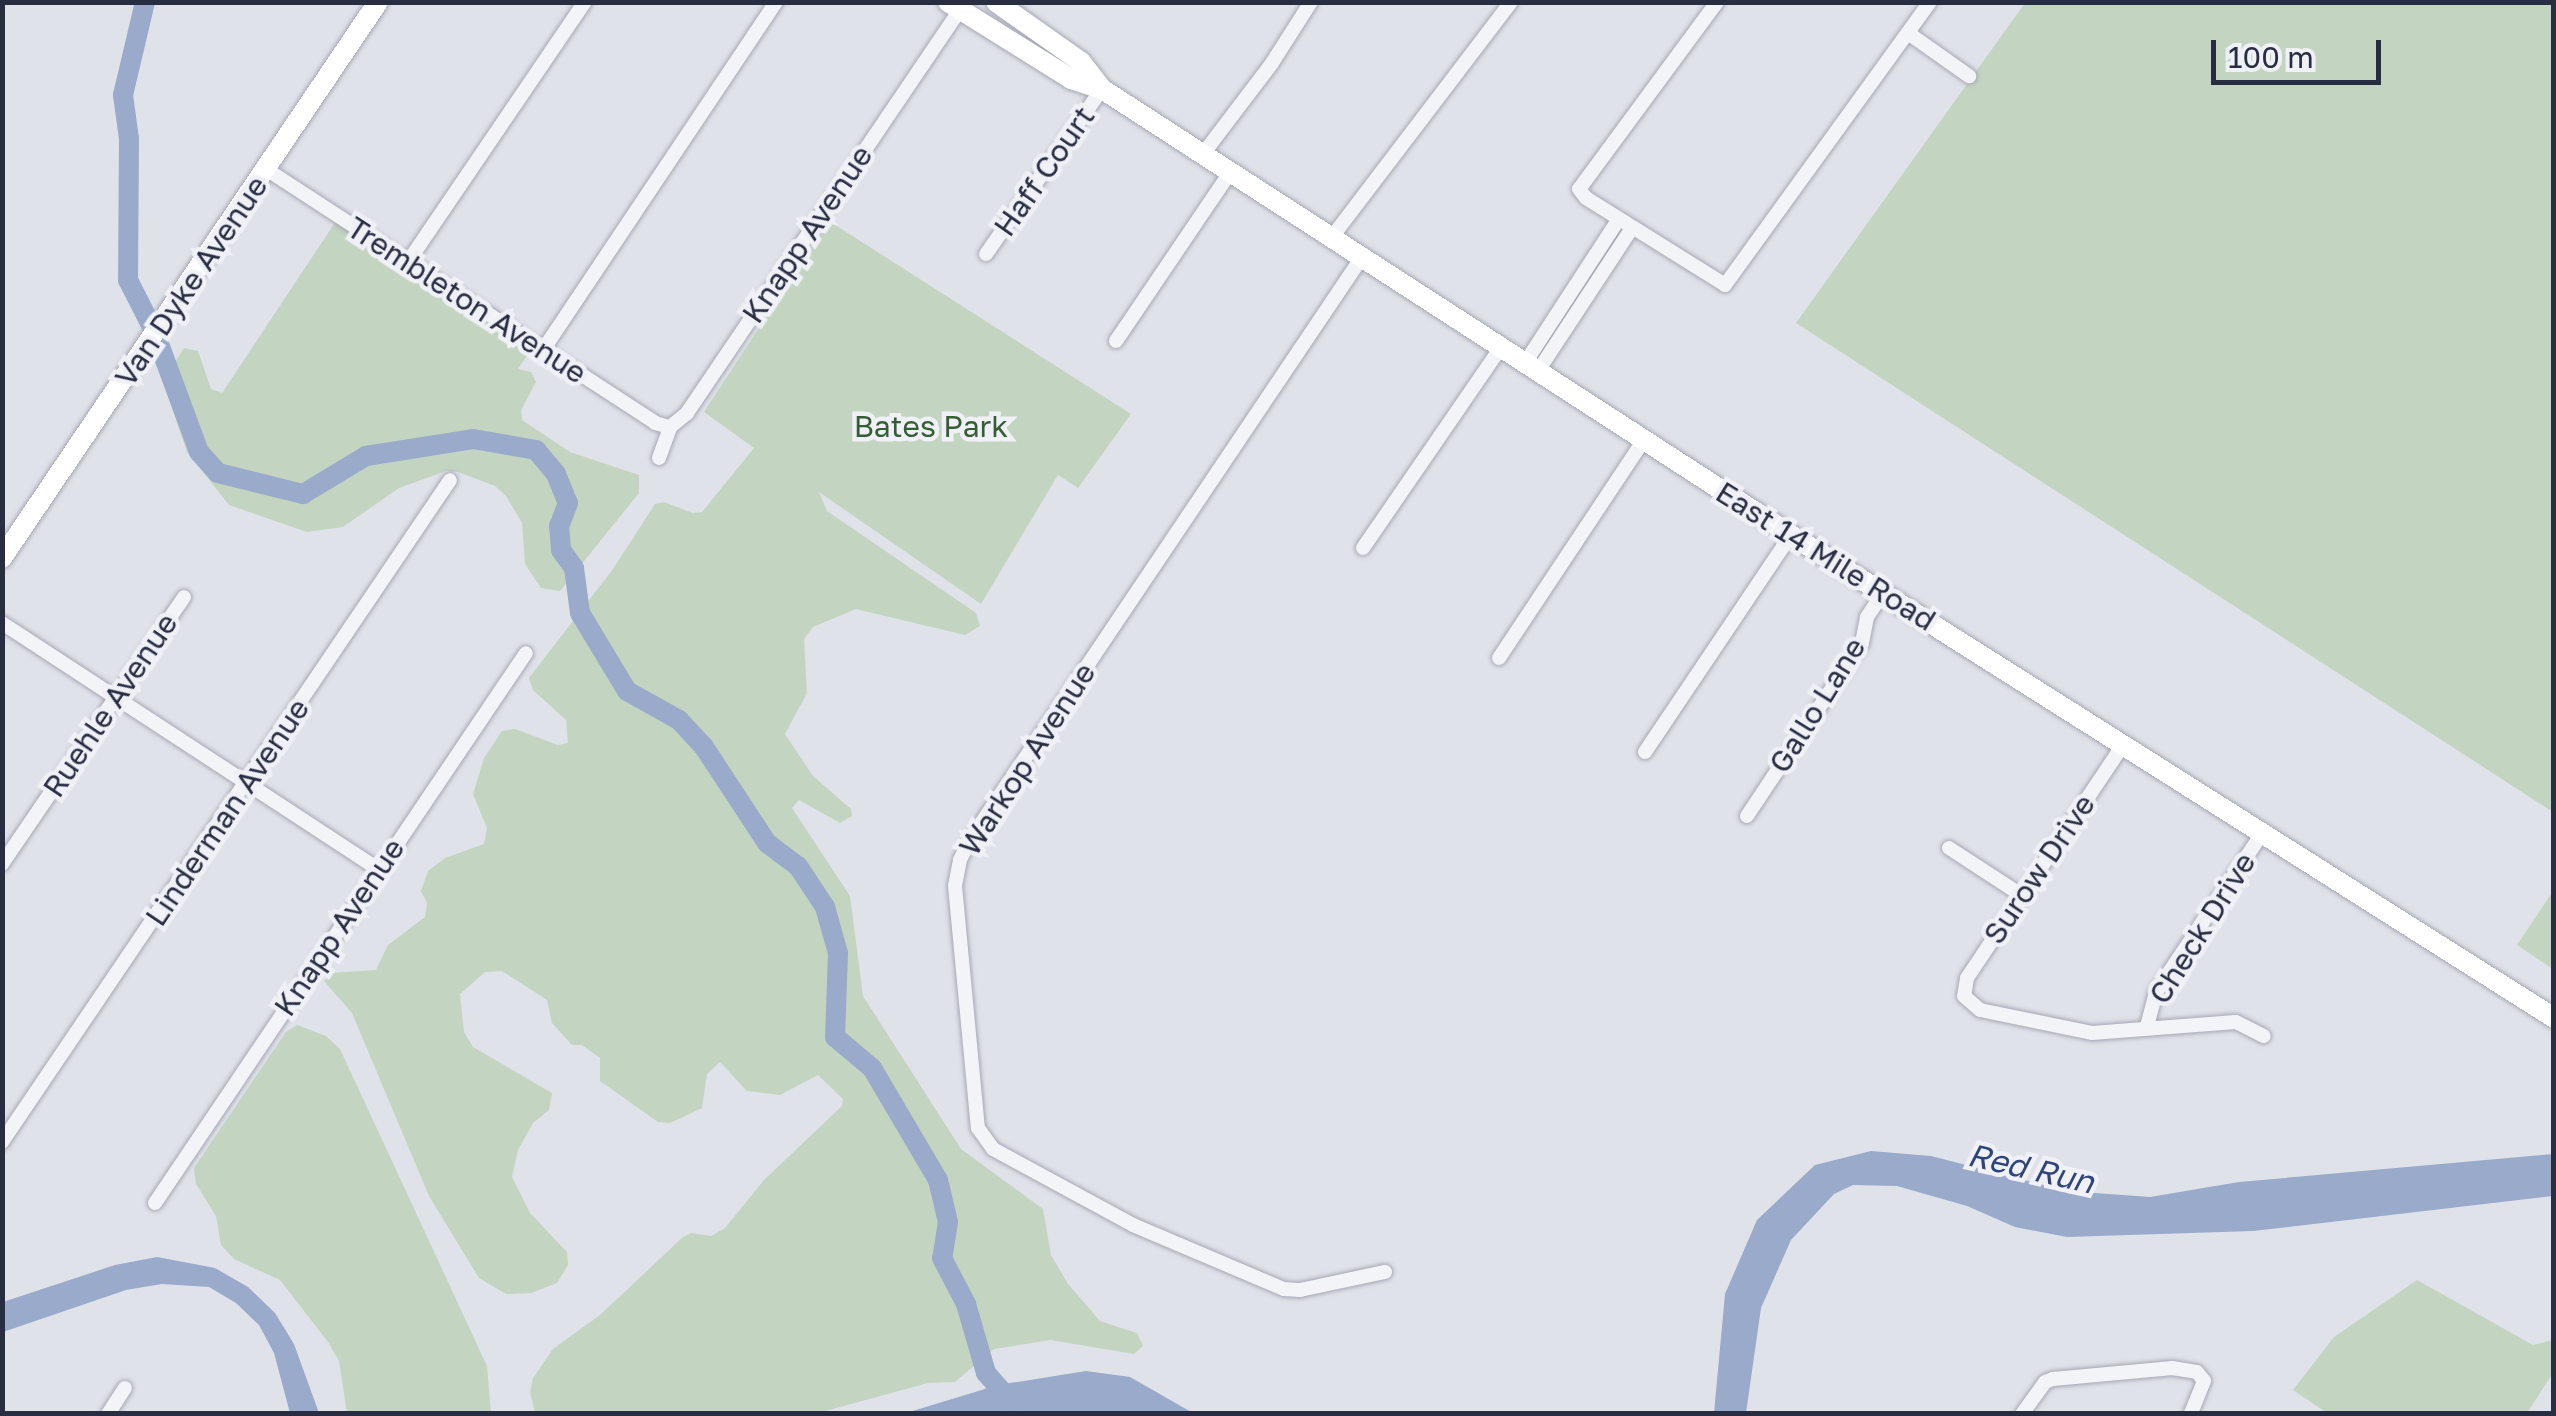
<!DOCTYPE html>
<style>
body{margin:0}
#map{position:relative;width:2556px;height:1416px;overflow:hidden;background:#e0e2e9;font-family:"Golos Text",sans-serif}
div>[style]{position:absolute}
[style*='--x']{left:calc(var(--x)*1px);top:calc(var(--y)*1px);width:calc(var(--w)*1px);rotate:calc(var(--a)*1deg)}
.green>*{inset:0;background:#c3d4c0}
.water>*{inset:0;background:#99aacb}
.river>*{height:20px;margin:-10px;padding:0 10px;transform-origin:10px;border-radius:10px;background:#99aacb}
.roads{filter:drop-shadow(0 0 2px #a5a8b4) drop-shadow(0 0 2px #a5a8b4)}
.minor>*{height:14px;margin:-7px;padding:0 7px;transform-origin:7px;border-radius:7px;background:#f3f4f8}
.secondary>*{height:20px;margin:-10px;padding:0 10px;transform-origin:10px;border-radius:10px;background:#fff}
.primary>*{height:20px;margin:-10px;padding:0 10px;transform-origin:10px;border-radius:10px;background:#fff}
span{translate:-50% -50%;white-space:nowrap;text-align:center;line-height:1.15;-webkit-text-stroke:9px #eff1f7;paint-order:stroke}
.street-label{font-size:30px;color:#282d42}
.park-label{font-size:30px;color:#365e34}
.water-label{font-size:32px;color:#304577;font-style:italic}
.frame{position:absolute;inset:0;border:5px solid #282d42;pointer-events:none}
.scale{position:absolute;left:2211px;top:40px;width:170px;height:45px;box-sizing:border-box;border:5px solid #282d42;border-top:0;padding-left:12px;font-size:30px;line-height:35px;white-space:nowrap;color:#282d42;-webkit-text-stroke:8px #eff1f7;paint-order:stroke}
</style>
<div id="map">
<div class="green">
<i style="clip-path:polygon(2025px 3px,2553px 3px,2553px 812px,1796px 323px)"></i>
<i style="clip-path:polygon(336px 221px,532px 348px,518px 369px,531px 372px,536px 382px,521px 410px,522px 420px,570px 452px,639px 475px,639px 493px,560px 591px,541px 588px,525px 564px,522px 523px,506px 496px,495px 486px,458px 472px,446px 471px,399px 488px,343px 527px,307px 532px,229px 505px,187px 452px,163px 381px,184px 348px,198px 351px,211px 389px,222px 393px)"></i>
<i style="clip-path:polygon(829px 221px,1131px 414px,1078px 488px,1058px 475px,981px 604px,819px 492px,827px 511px,976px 613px,980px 626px,965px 635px,856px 609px,813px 627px,804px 639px,807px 693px,785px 734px,813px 776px,851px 809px,852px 816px,840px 823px,799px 800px,792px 808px,850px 896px,863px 996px,961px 1149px,1043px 1209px,1051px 1255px,1068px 1284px,1100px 1321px,1137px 1333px,1143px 1346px,1134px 1354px,1050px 1340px,994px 1349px,955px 1382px,928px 1383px,818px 1413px,535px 1413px,530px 1392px,533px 1378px,553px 1349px,600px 1315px,682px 1238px,691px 1233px,711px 1236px,725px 1228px,764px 1180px,842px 1106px,843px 1099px,818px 1075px,780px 1095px,747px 1091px,720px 1062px,707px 1074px,702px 1108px,670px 1123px,658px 1122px,600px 1081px,600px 1058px,582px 1045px,572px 1045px,552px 1023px,547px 1000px,502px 971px,485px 972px,460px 994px,464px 1032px,473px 1047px,552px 1093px,549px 1110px,533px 1123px,518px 1150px,512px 1177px,530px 1213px,567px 1252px,568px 1265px,557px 1283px,531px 1293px,506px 1294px,479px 1278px,429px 1196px,352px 1013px,324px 981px,332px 973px,376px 970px,388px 945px,425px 917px,427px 903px,421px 891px,428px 871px,445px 858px,484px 844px,487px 828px,473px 794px,484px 758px,502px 731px,515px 729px,558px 745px,568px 743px,566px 720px,533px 690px,529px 678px,613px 569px,655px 504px,664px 502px,693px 513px,702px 512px,754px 448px,704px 412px)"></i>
<i style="clip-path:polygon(2553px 891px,2553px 969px,2517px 945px)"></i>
<i style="clip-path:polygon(297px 1025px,326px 1036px,340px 1049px,487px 1366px,491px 1413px,347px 1413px,339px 1361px,328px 1342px,280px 1280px,234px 1259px,221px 1245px,216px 1216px,196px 1184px,194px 1168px,286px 1032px)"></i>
<i style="clip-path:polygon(2417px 1280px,2533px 1345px,2553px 1340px,2553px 1373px,2527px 1413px,2327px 1413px,2293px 1390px,2334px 1337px)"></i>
</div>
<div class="water">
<i style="clip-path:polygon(1871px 1151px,1931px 1156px,2067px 1191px,2150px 1197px,2239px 1182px,2553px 1154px,2553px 1196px,2253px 1231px,2067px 1237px,2015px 1227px,1967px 1206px,1897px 1186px,1853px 1185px,1834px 1194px,1791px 1240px,1761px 1308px,1746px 1413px,1714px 1413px,1725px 1294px,1757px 1220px,1815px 1165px)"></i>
<i style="clip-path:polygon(157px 1257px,215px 1268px,248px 1287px,275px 1313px,294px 1344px,319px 1413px,290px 1413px,274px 1353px,259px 1325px,236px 1303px,209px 1287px,162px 1284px,126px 1290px,3px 1332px,3px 1302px,115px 1265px)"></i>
<i style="clip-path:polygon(1086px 1371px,1130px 1377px,1193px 1413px,906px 1413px,998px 1385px)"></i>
</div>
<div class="river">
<i style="--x:145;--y:2;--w:96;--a:103.3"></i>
<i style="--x:123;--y:95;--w:44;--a:82.2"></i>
<i style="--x:129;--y:139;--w:141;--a:90.4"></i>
<i style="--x:128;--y:280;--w:59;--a:63"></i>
<i style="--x:155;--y:333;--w:127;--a:69.7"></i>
<i style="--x:199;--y:452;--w:28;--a:48"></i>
<i style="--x:218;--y:473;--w:88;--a:13.9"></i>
<i style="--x:303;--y:494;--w:74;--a:-31.1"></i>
<i style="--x:366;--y:456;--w:108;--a:-9"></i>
<i style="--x:473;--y:439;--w:64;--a:9.9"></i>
<i style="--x:536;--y:450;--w:31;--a:50"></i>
<i style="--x:556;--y:474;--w:31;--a:68"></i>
<i style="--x:568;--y:503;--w:25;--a:111"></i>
<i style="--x:559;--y:526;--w:24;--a:85"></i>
<i style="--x:561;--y:550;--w:22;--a:54"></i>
<i style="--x:574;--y:568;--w:45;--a:82.4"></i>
<i style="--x:580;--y:613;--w:91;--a:58.9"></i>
<i style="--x:627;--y:691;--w:60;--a:29.1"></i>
<i style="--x:679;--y:720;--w:37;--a:47"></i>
<i style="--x:704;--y:747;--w:115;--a:56.7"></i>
<i style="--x:767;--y:843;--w:39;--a:37"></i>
<i style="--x:798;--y:866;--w:49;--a:56.6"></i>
<i style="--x:825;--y:907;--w:48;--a:74.2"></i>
<i style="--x:838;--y:953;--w:84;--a:92"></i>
<i style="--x:835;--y:1037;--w:48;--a:40"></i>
<i style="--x:872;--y:1068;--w:130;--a:59.5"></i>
<i style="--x:938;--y:1180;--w:43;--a:76.6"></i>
<i style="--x:948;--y:1222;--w:36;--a:99"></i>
<i style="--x:942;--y:1258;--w:52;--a:62.4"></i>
<i style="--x:966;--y:1304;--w:72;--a:73.8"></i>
<i style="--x:986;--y:1373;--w:43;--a:48.8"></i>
</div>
<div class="roads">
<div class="minor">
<i style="--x:1717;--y:2;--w:232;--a:126.4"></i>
<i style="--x:1579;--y:189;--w:11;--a:52"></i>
<i style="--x:1586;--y:198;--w:164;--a:32"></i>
<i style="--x:1725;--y:285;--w:349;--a:-54.1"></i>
<i style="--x:1908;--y:33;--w:75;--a:35.2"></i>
<i style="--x:1203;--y:154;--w:114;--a:-52.8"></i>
<i style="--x:1272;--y:63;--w:72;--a:-57.4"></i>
<i style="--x:266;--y:169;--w:465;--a:33.1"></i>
<i style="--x:655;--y:423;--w:16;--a:15"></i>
<i style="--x:1332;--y:237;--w:295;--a:-52.7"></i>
<i style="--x:986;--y:254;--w:202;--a:-54.9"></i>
<i style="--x:1362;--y:257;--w:699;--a:123.92"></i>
<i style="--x:972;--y:837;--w:26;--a:118"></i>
<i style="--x:960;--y:860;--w:26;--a:101"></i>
<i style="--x:955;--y:886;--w:243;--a:84.6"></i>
<i style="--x:978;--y:1128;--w:26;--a:54"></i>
<i style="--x:993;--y:1149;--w:159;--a:28.5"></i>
<i style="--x:1133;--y:1225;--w:164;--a:23"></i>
<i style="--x:1284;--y:1289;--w:16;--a:4"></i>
<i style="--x:1300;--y:1290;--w:87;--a:-12"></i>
<i style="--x:408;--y:262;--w:315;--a:-55.8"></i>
<i style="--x:1116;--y:341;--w:205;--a:-55.9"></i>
<i style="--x:543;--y:350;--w:419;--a:-56.2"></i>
<i style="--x:1525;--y:363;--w:172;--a:-56.9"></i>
<i style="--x:1538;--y:371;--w:171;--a:-56.7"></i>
<i style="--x:659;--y:458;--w:33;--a:-70"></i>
<i style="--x:670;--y:427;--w:22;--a:-39"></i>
<i style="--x:687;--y:413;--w:487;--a:-55.9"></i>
<i style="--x:1363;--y:548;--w:244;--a:-55.5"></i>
<i style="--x:2;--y:623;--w:449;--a:33.2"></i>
<i style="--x:1499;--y:658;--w:262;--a:-56.4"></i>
<i style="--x:2123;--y:745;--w:280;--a:123.8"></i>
<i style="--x:1967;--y:978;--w:18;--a:99"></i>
<i style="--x:1964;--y:996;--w:21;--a:41"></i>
<i style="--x:1980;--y:1010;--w:114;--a:11.6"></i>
<i style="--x:2092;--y:1033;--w:144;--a:-4.4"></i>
<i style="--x:2236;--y:1022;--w:31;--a:27"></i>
<i style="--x:1645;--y:752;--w:262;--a:-56.1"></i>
<i style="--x:1747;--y:816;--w:208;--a:-56.4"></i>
<i style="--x:1862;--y:643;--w:26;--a:-79"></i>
<i style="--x:1867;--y:617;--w:29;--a:-56"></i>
<i style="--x:1949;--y:848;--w:86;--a:33.1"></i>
<i style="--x:2;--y:864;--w:323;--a:-55.7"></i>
<i style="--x:2147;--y:1026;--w:35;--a:-75"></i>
<i style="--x:2156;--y:992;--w:192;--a:-56.2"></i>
<i style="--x:2;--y:1142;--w:799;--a:-55.91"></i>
<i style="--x:155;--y:1203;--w:663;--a:-56"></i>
<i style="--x:108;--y:1414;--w:31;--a:-57"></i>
<i style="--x:2022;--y:1414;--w:39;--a:-54"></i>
<i style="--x:2045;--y:1382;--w:9;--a:-21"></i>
<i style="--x:2053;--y:1379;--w:120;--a:-5.3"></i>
<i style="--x:2172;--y:1368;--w:25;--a:9"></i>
<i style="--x:2197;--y:1372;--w:11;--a:52"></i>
<i style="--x:2204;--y:1381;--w:35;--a:112"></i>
</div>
<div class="secondary">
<i style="--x:948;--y:2;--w:145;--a:32"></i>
<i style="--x:1071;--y:79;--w:33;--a:18"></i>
<i style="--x:1102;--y:89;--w:821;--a:32.92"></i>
<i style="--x:1791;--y:535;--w:903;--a:32.33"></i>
<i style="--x:996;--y:2;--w:104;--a:35.2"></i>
<i style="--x:1081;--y:62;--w:34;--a:52"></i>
</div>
<div class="primary">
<i style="--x:2;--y:558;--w:671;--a:-55.93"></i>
</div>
</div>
<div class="street-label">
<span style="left:1044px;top:171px;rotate:-55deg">Haff Court</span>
<span style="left:807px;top:234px;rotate:-56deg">Knapp Avenue</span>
<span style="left:191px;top:281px;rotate:-56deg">Van Dyke Avenue</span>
<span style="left:467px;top:300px;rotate:33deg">Trembleton Avenue</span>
<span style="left:1826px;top:556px;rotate:32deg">East 14 Mile Road</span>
<span style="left:110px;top:705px;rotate:-56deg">Ruehle Avenue</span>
<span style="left:1817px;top:705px;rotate:-58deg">Gallo Lane</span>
<span style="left:1027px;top:759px;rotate:-57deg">Warkop Avenue</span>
<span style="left:227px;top:812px;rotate:-56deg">Linderman Avenue</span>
<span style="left:2039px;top:869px;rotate:-56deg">Surow Drive</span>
<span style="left:339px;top:927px;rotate:-56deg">Knapp Avenue</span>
<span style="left:2202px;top:928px;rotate:-58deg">Check Drive</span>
</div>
<div class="park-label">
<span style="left:931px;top:426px">Bates Park</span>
</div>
<div class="water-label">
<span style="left:2031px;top:1168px;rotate:13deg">Red Run</span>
</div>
<div class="frame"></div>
<div class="scale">100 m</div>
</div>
